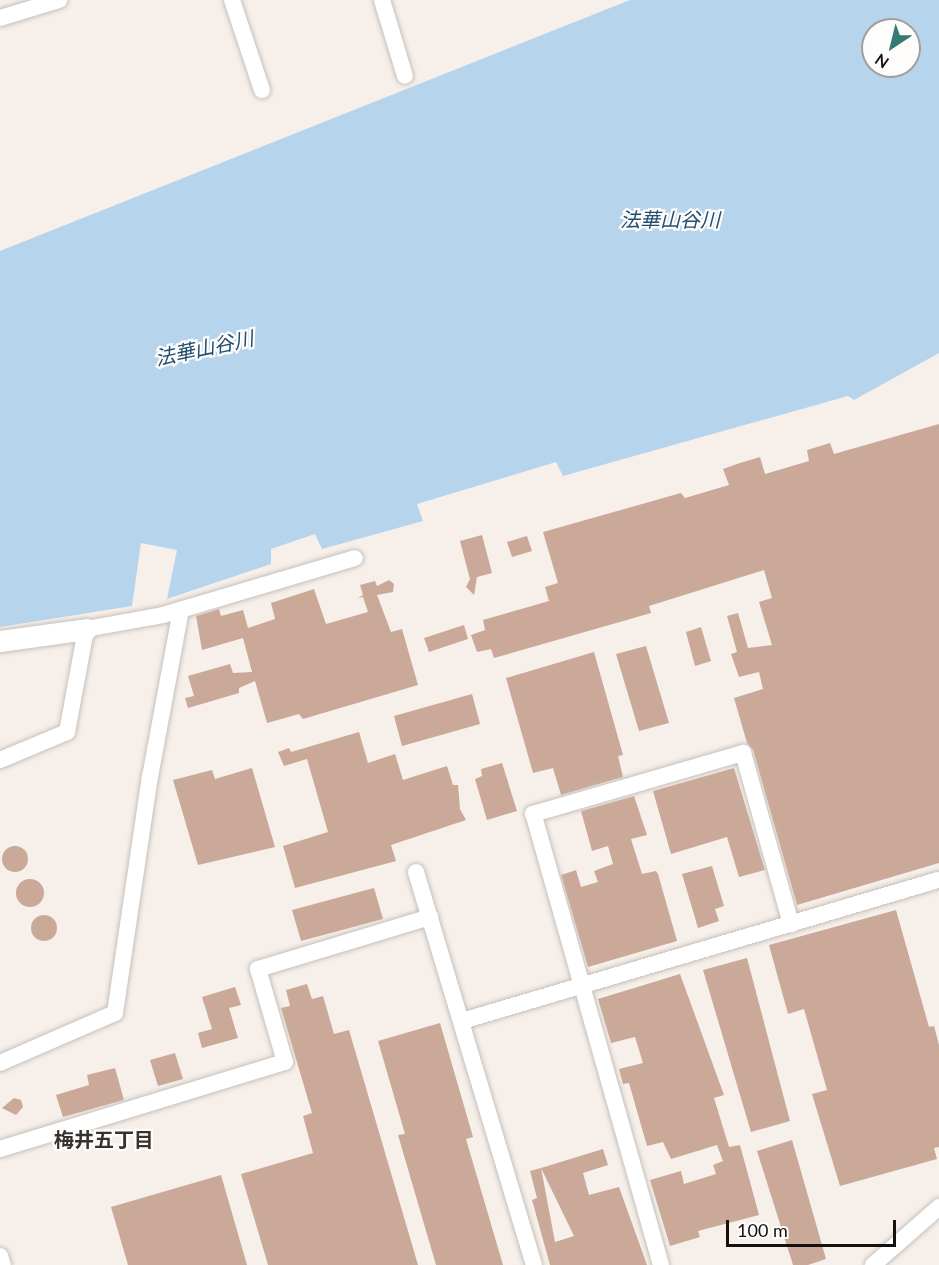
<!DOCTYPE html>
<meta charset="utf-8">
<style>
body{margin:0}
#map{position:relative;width:939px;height:1265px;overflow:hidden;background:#f6efea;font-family:Lato,"Noto Sans JP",sans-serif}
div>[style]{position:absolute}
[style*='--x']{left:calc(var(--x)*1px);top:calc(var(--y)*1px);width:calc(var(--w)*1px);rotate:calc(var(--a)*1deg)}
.water>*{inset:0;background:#b7d4ed}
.building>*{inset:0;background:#caa998}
.round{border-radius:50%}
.roads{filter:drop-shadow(0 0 2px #c7c0bb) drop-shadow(0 0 2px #c7c0bb)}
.minor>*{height:16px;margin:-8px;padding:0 8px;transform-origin:8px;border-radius:8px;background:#fff}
.major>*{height:21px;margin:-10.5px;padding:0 10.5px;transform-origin:10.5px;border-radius:10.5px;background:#fff}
span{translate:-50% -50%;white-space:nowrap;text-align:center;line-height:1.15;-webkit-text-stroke:4.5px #fffdfc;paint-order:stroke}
.water-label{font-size:20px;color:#214f71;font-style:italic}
.neighbourhood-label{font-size:20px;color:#37322e;font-weight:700}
.north{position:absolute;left:861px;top:18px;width:60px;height:60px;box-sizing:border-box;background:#fffdfc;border:2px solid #a19f9d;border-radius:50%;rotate:215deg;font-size:16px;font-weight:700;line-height:24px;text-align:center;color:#13110f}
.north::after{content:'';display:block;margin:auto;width:21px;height:27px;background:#357b73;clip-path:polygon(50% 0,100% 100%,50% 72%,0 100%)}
.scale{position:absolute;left:726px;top:1220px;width:170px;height:27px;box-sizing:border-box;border:3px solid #13110f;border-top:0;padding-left:8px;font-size:18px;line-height:21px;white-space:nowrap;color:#13110f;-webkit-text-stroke:4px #fffdfc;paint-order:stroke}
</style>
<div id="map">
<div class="water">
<i style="clip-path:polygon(evenodd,630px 0,939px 0,939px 353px,854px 400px,848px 396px,563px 476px,556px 462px,417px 504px,423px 521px,322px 549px,315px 534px,271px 549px,271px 564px,167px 599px,177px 550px,141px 543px,132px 606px,0 627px,0 251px,630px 0,873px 30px,909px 30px,909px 66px,873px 66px,873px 30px)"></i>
</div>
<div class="building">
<i style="clip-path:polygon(939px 424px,939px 863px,797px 905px,753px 750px,747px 743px,734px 698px,763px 689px,759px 672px,739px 677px,731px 654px,737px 652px,727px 616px,738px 613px,748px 648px,772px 645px,759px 602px,772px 598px,764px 570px,649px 606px,651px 613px,494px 658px,491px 649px,477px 652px,471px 635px,485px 630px,483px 620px,549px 601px,545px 587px,558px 583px,543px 532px,681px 493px,685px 498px,729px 485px,723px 469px,740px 463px,760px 457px,765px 474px,809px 461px,807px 450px,830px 443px,834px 454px)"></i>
<i style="clip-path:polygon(482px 535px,492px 573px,477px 577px,474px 595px,466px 587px,470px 579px,460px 541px)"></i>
<i style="clip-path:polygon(527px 536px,532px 551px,512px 557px,507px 542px)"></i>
<i style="clip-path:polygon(389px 580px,394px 584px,393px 592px,377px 595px,391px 632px,402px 629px,418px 685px,303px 719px,299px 714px,267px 723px,255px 681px,239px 688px,239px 693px,188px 708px,185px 698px,194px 696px,188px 676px,230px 664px,233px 673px,252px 672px,243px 638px,202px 650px,196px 616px,219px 609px,221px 616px,243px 610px,248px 628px,275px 619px,271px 603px,314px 589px,326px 624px,368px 612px,363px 597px,358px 598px,363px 595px,360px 585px,375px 581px,377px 586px)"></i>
<i style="clip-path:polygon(464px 625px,468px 639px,429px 652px,424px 638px)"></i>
<i style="clip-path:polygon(701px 627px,711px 661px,695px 666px,686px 632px)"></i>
<i style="clip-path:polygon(646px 646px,669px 723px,639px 731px,616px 654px)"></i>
<i style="clip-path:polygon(594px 652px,623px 755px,618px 756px,623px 777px,561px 795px,553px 768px,533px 773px,506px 678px)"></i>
<i style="clip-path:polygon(472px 694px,480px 724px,402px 746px,394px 716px)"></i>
<i style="clip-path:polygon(359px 732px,368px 763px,395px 754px,403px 780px,447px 766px,453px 785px,458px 785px,460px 809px,466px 820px,391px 845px,396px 861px,295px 888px,283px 846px,328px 832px,307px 759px,284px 766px,278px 752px,289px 748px,291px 752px)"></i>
<i style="clip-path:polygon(502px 763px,517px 811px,487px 820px,475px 779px,482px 776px,481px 769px)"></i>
<i style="clip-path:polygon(252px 768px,275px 847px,198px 865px,173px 780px,212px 770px,215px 779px)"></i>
<i style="clip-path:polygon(734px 768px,765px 870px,739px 877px,727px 837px,671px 854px,653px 791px)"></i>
<i style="clip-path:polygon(634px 796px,647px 835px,631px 839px,642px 874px,656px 871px,658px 874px,677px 941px,588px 967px,561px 875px,576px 870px,581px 887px,598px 882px,594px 871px,613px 864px,608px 846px,592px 851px,581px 811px)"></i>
<i class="round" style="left:2px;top:846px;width:26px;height:26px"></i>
<i style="clip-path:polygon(712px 866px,724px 906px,715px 909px,719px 921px,698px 928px,682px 874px)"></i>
<i class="round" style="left:16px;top:879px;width:28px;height:28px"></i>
<i style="clip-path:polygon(374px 888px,383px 919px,301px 941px,292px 910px)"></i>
<i style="clip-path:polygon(896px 910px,929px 1027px,934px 1026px,939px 1045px,939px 1147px,934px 1148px,937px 1159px,840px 1186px,812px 1094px,827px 1090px,804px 1009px,788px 1014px,769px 945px)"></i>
<i class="round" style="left:31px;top:915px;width:26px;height:26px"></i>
<i style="clip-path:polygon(747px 958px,790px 1121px,751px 1132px,703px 970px)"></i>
<i style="clip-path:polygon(680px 974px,724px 1095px,714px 1098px,729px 1147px,740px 1145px,759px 1215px,698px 1231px,700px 1237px,670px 1246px,650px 1180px,681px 1171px,684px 1184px,716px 1174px,713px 1165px,723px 1161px,717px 1145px,671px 1159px,663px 1142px,647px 1146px,629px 1083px,623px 1084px,619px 1069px,643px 1063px,635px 1037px,611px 1043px,598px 999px)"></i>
<i style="clip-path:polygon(307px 984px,312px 999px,323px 996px,334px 1034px,349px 1030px,418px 1265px,268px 1265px,241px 1174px,313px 1153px,303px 1116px,312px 1113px,281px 1008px,290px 1006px,286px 990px)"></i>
<i style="clip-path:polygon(235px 987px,241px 1005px,229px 1008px,238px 1038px,202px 1048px,198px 1033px,212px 1029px,202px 997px)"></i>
<i style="clip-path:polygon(440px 1023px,473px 1137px,466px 1139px,503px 1265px,436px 1265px,398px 1135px,405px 1134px,378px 1041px)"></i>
<i style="clip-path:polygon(175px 1053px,183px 1079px,158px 1086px,150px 1060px)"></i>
<i style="clip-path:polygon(115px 1068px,124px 1100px,63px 1117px,56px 1095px,89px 1085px,87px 1075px)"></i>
<i style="clip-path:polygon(14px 1098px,21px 1100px,23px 1107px,16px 1115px,2px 1108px)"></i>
<i style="clip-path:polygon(792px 1140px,826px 1259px,808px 1265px,793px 1265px,757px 1151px)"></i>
<i style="clip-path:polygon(603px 1149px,608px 1165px,583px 1173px,589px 1195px,619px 1187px,647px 1265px,550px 1265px,532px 1200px,537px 1198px,530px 1171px,541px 1168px,555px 1242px,574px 1236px,541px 1168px)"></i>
<i style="clip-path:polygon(221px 1175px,247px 1265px,128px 1265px,111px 1207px)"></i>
</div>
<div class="roads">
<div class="minor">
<i style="--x:232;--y:0;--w:95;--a:71.6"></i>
<i style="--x:382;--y:0;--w:79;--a:73.2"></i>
<i style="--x:0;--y:18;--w:62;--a:-17"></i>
<i style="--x:0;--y:760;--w:73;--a:-22.7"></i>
<i style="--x:67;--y:732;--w:105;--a:-79.5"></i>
<i style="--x:86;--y:629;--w:78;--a:-10.3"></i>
<i style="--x:163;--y:615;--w:200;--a:-16.5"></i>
<i style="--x:416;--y:872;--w:410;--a:73.3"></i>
<i style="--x:462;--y:1021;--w:497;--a:-16.5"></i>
<i style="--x:0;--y:1063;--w:125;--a:-23.5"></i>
<i style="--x:115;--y:1013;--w:239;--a:-81.6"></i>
<i style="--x:150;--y:777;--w:170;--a:-79.5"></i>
<i style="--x:0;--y:1149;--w:298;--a:-17"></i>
<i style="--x:285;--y:1062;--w:97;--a:-106.2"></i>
<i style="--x:258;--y:969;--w:180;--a:-16.8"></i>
<i style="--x:0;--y:1256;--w:9;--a:72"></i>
<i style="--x:661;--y:1265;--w:469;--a:-105.8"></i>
<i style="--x:533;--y:814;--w:219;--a:-16.2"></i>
<i style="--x:743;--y:753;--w:178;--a:74.3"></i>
<i style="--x:873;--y:1265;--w:88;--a:-41.3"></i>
</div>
<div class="major">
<i style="--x:0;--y:641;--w:87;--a:-7.9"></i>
</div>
</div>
<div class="water-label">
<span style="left:670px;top:219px">法華山谷川</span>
<span style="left:204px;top:348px;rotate:-12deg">法華山谷川</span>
</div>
<div class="neighbourhood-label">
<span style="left:104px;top:1139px">梅井五丁目</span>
</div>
<div class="north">N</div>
<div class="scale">100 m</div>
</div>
